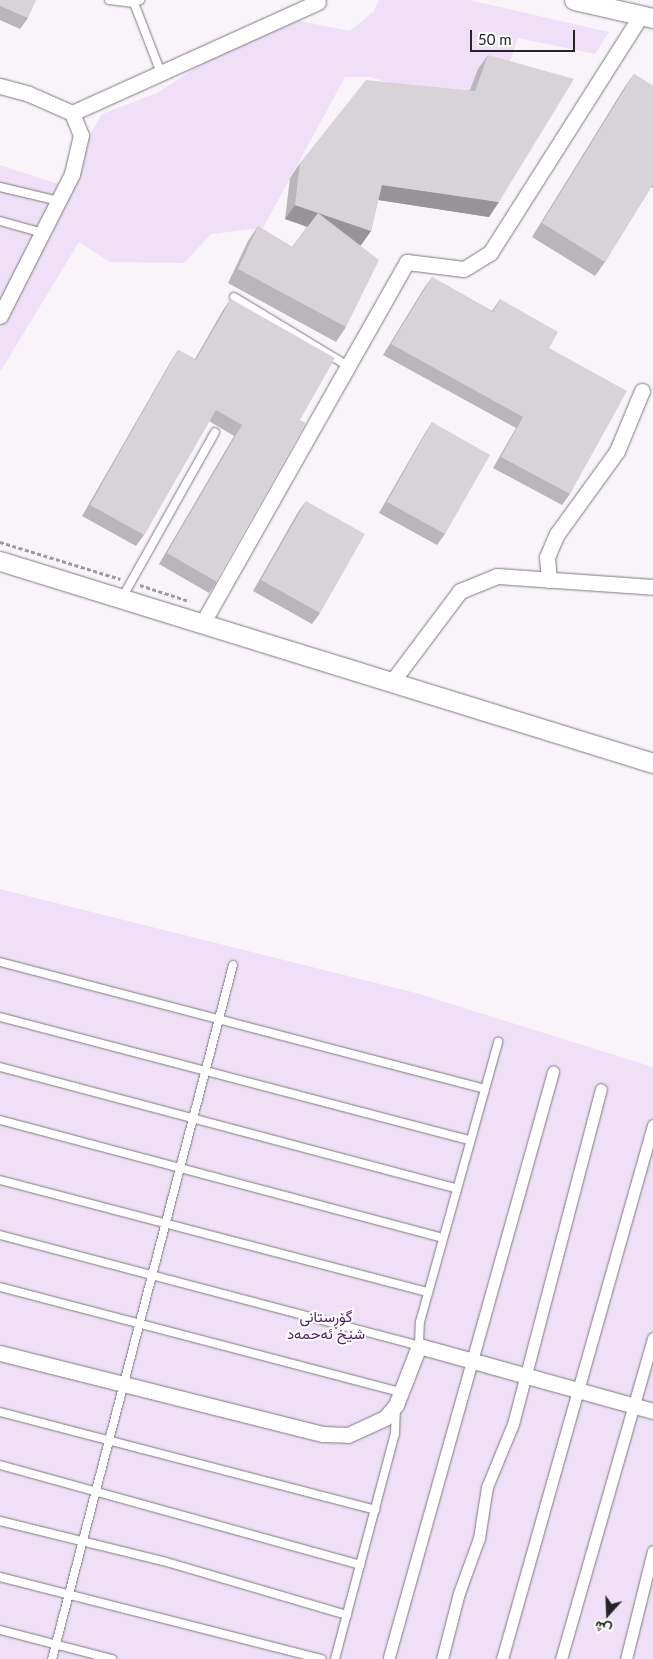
<!DOCTYPE html>
<meta charset="utf-8">
<style>
body{margin:0}
#map{position:relative;width:653px;height:1659px;overflow:hidden;background:#f8f4fa;font-family:Lato,Vazirmatn,sans-serif}
div>[style]{position:absolute}
[style*='--x']{left:calc(var(--x)*1px);top:calc(var(--y)*1px);width:calc(var(--w)*1px);rotate:calc(var(--a)*1deg)}
.green>*{inset:0;background:#efe0f8}
.path>*{height:2.5px;margin-top:-1.25px;transform-origin:0;background:repeating-linear-gradient(90deg,#9d9b9f 0 4px,transparent 0 6.5px)}
.roads{filter:drop-shadow(0 0 1px #7d7a7f) drop-shadow(0 0 1px #7d7a7f)}
.service>*{height:8px;margin:-4px;padding:0 4px;transform-origin:4px;border-radius:4px;background:#fff}
.pedestrian>*{height:11px;margin:-5.5px;padding:0 5.5px;transform-origin:5.5px;border-radius:5.5px;background:#fff}
.minor>*{height:15px;margin:-7.5px;padding:0 7.5px;transform-origin:7.5px;border-radius:7.5px;background:#fff}
.tertiary>*{height:19px;margin:-9.5px;padding:0 9.5px;transform-origin:9.5px;border-radius:9.5px;background:#fff}
.wall>*{inset:0;background:#b9b5bb}
.shaded-wall>*{inset:0;background:#969498}
.building>*{inset:0;background:#d7d3d9}
span{translate:-50% -50%;white-space:nowrap;text-align:center;line-height:1.15;-webkit-text-stroke:4px #fff;paint-order:stroke}
.park-label{font-size:15px;color:#572072}
.north{position:absolute;left:583px;top:1589px;width:50px;height:50px;-webkit-text-stroke:4px #fff;paint-order:stroke;rotate:200deg;font-size:14px;font-weight:700;line-height:20px;text-align:center;color:#242325}
.north::after{content:'';display:block;margin:auto;width:18px;height:22px;background:#242325;clip-path:polygon(50% 0,100% 100%,50% 72%,0 100%)}
.scale{position:absolute;left:470px;top:30px;width:105px;height:22px;box-sizing:border-box;border:2px solid #242325;border-top:0;padding-left:6px;font-size:15px;line-height:18px;white-space:nowrap;color:#242325;-webkit-text-stroke:4px #fff;paint-order:stroke}
</style>
<div id="map">
<div class="green">
<i style="clip-path:polygon(379px 0,469px 0,609px 32px,595px 54px,518px 38px,505px 76px,465px 105px,370px 77px,345px 77px,263px 228px,211px 234px,184px 263px,110px 262px,79px 242px,0 372px,0 165px,61px 185px,102px 114px,157px 93px,217px 54px,295px 20px,350px 31px,374px 11px)"></i>
<i style="clip-path:polygon(0 889px,416px 993px,653px 1067px,653px 1659px,0 1659px)"></i>
</div>
<div class="path">
<i style="--x:0;--y:542;--w:126;--a:17.1"></i>
<i style="--x:140;--y:585;--w:52;--a:18.1"></i>
</div>
<div class="roads">
<div class="service">
<i style="--x:109;--y:0;--w:25;--a:7"></i>
<i style="--x:134;--y:3;--w:7;--a:-27"></i>
<i style="--x:134;--y:3;--w:75;--a:68.9"></i>
<i style="--x:0;--y:187;--w:61;--a:13.3"></i>
<i style="--x:0;--y:221;--w:45;--a:15.6"></i>
<i style="--x:234;--y:297;--w:133;--a:31.2"></i>
<i style="--x:122;--y:598;--w:190;--a:-60.7"></i>
<i style="--x:0;--y:962;--w:501;--a:14.67"></i>
<i style="--x:0;--y:1017;--w:486;--a:14.7"></i>
<i style="--x:0;--y:1067;--w:473;--a:14.9"></i>
<i style="--x:0;--y:1120;--w:458;--a:14.9"></i>
<i style="--x:0;--y:1180;--w:442;--a:14.7"></i>
<i style="--x:0;--y:1235;--w:433;--a:14.8"></i>
<i style="--x:419;--y:1346;--w:24;--a:-88"></i>
<i style="--x:420;--y:1322;--w:291;--a:-74.4"></i>
<i style="--x:0;--y:1287;--w:414;--a:14.7"></i>
<i style="--x:0;--y:1412;--w:388;--a:14.6"></i>
<i style="--x:0;--y:1465;--w:374;--a:15.5"></i>
<i style="--x:0;--y:1521;--w:168;--a:13.8"></i>
<i style="--x:163;--y:1561;--w:192;--a:16.4"></i>
<i style="--x:0;--y:1577;--w:332;--a:14.3"></i>
<i style="--x:0;--y:1630;--w:116;--a:14.5"></i>
<i style="--x:52;--y:1659;--w:717;--a:-75.38"></i>
<i style="--x:335;--y:1659;--w:233;--a:-75.1"></i>
<i style="--x:395;--y:1434;--w:27;--a:-88"></i>
</div>
<div class="pedestrian">
<i style="--x:389;--y:1657;--w:608;--a:-74.34"></i>
<i style="--x:442;--y:1659;--w:68;--a:-75.6"></i>
<i style="--x:459;--y:1593;--w:59;--a:-70"></i>
<i style="--x:479;--y:1538;--w:52;--a:-81.1"></i>
<i style="--x:487;--y:1487;--w:68;--a:-67.6"></i>
<i style="--x:513;--y:1424;--w:346;--a:-75.3"></i>
<i style="--x:502;--y:1659;--w:555;--a:-74.21"></i>
<i style="--x:561;--y:1659;--w:334;--a:-74"></i>
<i style="--x:626;--y:1659;--w:111;--a:-76"></i>
</div>
<div class="minor">
<i style="--x:0;--y:86;--w:30;--a:15"></i>
<i style="--x:29;--y:94;--w:47;--a:23.8"></i>
<i style="--x:72;--y:113;--w:24;--a:68"></i>
<i style="--x:81;--y:135;--w:40;--a:103"></i>
<i style="--x:72;--y:174;--w:159;--a:116.9"></i>
<i style="--x:72;--y:113;--w:270;--a:-24.3"></i>
<i style="--x:549;--y:580;--w:23;--a:-95"></i>
<i style="--x:547;--y:557;--w:25;--a:-67"></i>
<i style="--x:557;--y:534;--w:102;--a:-54.1"></i>
<i style="--x:617;--y:451;--w:65;--a:-67.4"></i>
<i style="--x:202;--y:624;--w:416;--a:-60.5"></i>
<i style="--x:407;--y:262;--w:57;--a:7"></i>
<i style="--x:464;--y:269;--w:31;--a:-32"></i>
<i style="--x:490;--y:253;--w:282;--a:-57.6"></i>
<i style="--x:391;--y:683;--w:115;--a:-53.1"></i>
<i style="--x:460;--y:591;--w:40;--a:-22"></i>
<i style="--x:497;--y:576;--w:156;--a:4"></i>
<i style="--x:0;--y:1353;--w:333;--a:14.1"></i>
<i style="--x:323;--y:1434;--w:25;--a:2"></i>
<i style="--x:348;--y:1435;--w:41;--a:-24.7"></i>
<i style="--x:385;--y:1418;--w:17;--a:-50"></i>
<i style="--x:396;--y:1405;--w:63;--a:-68.7"></i>
<i style="--x:419;--y:1346;--w:243;--a:15.5"></i>
</div>
<div class="tertiary">
<i style="--x:574;--y:0;--w:81;--a:12.8"></i>
<i style="--x:0;--y:561;--w:684;--a:17.19"></i>
</div>
</div>
<div class="wall">
<i style="clip-path:polygon(0 0,28px 18px,20px 29px,0 20px)"></i>
<i style="clip-path:polygon(488px 55px,489px 217px,378px 200px,371px 231px,361px 245px,346px 327px,336px 342px,228px 283px,248px 241px,258px 226px,292px 247px,307px 227px,285px 219px,290px 178px,300px 163px,470px 90px,478px 69px)"></i>
<i style="clip-path:polygon(634px 74px,653px 86px,653px 188px,651px 187px,605px 262px,595px 276px,532px 237px,624px 88px)"></i>
<i style="clip-path:polygon(432px 277px,492px 311px,500px 299px,549px 348px,570px 494px,562px 505px,493px 468px,516px 428px,383px 355px,424px 288px)"></i>
<i style="clip-path:polygon(231px 299px,300px 420px,217px 582px,209px 593px,159px 564px,234px 436px,209px 421px,144px 535px,136px 546px,82px 516px,171px 361px,178px 350px,195px 359px,223px 310px)"></i>
<i style="clip-path:polygon(432px 422px,445px 534px,437px 545px,379px 513px,425px 433px)"></i>
<i style="clip-path:polygon(306px 501px,320px 613px,312px 624px,253px 591px,298px 512px)"></i>
</div>
<div class="shaded-wall">
<i style="clip-path:polygon(382px 185px,499px 202px,489px 217px,372px 199px)"></i>
<i style="clip-path:polygon(295px 205px,371px 231px,361px 245px,285px 219px)"></i>
</div>
<div class="building">
<i style="clip-path:polygon(0 0,36px 0,28px 18px,0 6px)"></i>
<i style="clip-path:polygon(488px 55px,574px 79px,499px 202px,382px 185px,371px 231px,295px 205px,300px 163px,366px 80px,475px 91px)"></i>
<i style="clip-path:polygon(634px 74px,653px 86px,653px 184px,605px 262px,542px 223px)"></i>
<i style="clip-path:polygon(318px 213px,379px 260px,346px 327px,238px 269px,258px 226px,292px 247px)"></i>
<i style="clip-path:polygon(432px 277px,493px 312px,500px 299px,558px 332px,549px 348px,627px 391px,570px 494px,501px 457px,523px 417px,391px 344px)"></i>
<i style="clip-path:polygon(231px 299px,335px 358px,300px 420px,306px 423px,217px 582px,167px 553px,242px 425px,216px 410px,144px 535px,90px 505px,178px 350px,196px 360px)"></i>
<i style="clip-path:polygon(432px 422px,490px 455px,445px 534px,387px 502px)"></i>
<i style="clip-path:polygon(306px 501px,365px 534px,320px 613px,261px 580px)"></i>
</div>
<div class="park-label">
<span style="left:326px;top:1325px">گۆڕستانی<br>شێخ ئەحمەد</span>
</div>
<div class="north">ش</div>
<div class="scale">50 m</div>
</div>
